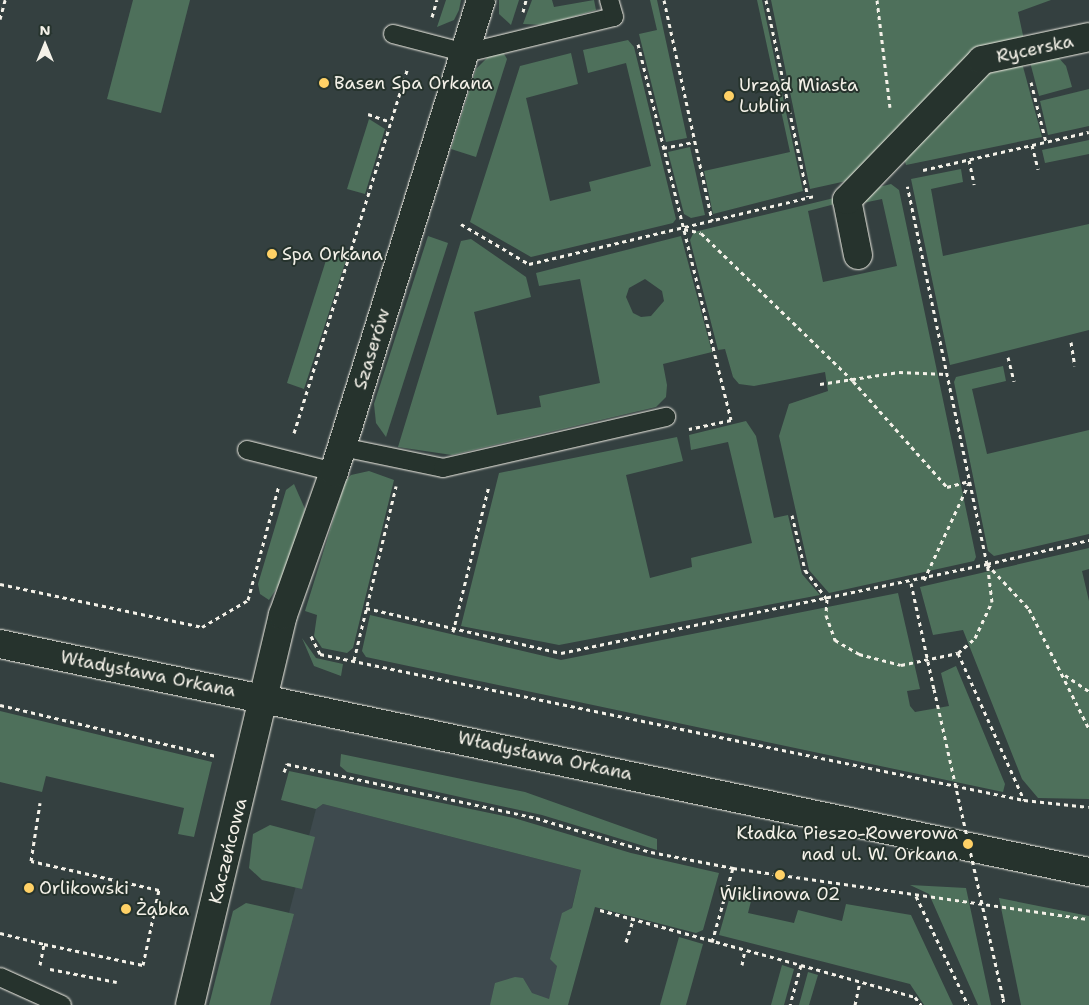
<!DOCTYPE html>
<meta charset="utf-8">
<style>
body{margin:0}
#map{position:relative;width:1089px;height:1005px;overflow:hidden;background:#344040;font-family:"Shantell Sans",sans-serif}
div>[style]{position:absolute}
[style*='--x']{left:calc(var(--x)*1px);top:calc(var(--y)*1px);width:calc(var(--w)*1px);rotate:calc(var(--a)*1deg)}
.built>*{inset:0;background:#3e4a4e}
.green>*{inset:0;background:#4e705b}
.path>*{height:3px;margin-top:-1.5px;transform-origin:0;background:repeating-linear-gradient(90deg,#f4f1e8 0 4px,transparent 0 8px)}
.roads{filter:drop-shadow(0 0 1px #f4f1e8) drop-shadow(0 0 1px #f4f1e8)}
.lane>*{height:18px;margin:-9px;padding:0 9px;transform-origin:9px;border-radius:9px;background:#26332d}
.street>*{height:28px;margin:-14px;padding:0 14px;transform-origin:14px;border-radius:14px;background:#26332d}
.secondary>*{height:28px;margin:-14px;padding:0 14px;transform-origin:14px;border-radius:14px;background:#26332d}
.path-bridge>*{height:3px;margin-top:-1.5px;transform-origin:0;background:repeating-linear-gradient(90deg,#f4f1e8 0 4px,transparent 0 8px)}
.dots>*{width:14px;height:14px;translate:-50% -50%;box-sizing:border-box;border:2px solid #26332d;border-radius:50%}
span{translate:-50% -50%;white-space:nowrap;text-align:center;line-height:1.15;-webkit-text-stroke:4px #26332d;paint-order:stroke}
.street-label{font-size:18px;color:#f4f1e8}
.poi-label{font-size:18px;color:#f4f1e8}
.left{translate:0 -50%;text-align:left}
.right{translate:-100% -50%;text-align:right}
.north{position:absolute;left:20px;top:20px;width:50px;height:50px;-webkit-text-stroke:4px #26332d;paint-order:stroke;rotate:0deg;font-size:14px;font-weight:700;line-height:20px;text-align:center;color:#f4f1e8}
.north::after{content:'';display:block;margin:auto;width:18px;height:22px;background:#f4f1e8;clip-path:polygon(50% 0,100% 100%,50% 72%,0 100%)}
</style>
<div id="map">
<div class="built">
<i style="clip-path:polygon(323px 804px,581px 870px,548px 1005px,265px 1005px,316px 809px)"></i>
</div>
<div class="green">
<i style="clip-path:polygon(133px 0,190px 0,161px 113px,107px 99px)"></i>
<i style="clip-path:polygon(446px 0,461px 0,459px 10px,454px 20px,437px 27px)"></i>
<i style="clip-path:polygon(499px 0,519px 0,511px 25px,499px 14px)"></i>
<i style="clip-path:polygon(532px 0,552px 0,554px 7px,594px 0,596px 10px,545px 25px,523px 24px)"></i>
<i style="clip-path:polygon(650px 0,657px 0,687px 138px,666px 142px,639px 34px,657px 30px)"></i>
<i style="clip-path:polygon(757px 0,762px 0,803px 191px,713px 214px,704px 171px,790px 152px)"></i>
<i style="clip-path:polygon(771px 0,1051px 0,1018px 12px,1024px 40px,860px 178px,810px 189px)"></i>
<i style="clip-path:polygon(628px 40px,634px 47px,676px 219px,673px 223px,531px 257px,470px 222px,520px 66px,571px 53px,578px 84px,526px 98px,550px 201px,591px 191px,589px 182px,651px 166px,626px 63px,588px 73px,583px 50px)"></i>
<i style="clip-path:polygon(503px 52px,507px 59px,476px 157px,451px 149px,476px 69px,490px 55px)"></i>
<i style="clip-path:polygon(1057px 56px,1066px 66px,1072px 87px,1039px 96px,1030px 62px)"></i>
<i style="clip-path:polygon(1022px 63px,1042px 137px,906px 165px,903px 154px,986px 72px)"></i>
<i style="clip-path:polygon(1089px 89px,1089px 126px,1048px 135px,1040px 101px)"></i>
<i style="clip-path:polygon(369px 119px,385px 129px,365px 194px,347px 189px)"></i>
<i style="clip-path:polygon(1089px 140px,1089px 154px,1045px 163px,1042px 150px)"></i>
<i style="clip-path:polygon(690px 147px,705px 215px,691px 218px,684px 214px,668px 152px)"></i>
<i style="clip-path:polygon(961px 169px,963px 182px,931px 189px,943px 256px,1089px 224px,1089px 330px,950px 365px,911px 179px)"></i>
<i style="clip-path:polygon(891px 184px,899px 190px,976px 557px,974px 561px,829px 593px,809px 570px,779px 436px,789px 404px,828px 391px,825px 372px,754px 386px,739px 384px,733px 377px,725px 349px,718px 350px,690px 240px,694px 232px,834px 198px,835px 204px,808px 211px,823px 282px,897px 266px,882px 199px,863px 203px,871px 189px)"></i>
<i style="clip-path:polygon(428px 236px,448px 243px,386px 437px,376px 423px,374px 404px)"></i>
<i style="clip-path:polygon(evenodd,681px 236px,712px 352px,663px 364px,667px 385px,666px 397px,656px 407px,452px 455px,398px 447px,461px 241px,471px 239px,526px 277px,531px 297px,474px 312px,497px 415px,541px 407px,539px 396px,600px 383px,580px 279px,539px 286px,536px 273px,681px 236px,645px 279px,662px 291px,664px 301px,651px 316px,641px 317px,633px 313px,626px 297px,629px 288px,645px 279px)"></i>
<i style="clip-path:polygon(328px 254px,346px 260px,304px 389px,287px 383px)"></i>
<i style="clip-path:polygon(1003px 366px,1006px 381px,972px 389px,987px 454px,1089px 430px,1089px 534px,994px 556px,988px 551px,954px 382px,956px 377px)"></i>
<i style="clip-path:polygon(746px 421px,756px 436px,774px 518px,788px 515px,802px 574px,820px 595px,559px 645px,461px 626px,499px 473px,677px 437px,683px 461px,626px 475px,650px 578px,692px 567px,691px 558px,752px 543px,728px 442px,691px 450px,689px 435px)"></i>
<i style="clip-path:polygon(369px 471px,394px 480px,353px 648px,347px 653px,322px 648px,314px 636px,317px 615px,305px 611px,345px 482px,351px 475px)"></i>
<i style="clip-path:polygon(294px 484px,305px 509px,286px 574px,269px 600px,260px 594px,258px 584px,286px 490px)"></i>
<i style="clip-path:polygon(1089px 548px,1089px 569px,1082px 571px,1089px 601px,1089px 799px,1038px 798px,1022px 779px,963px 630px,933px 635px,920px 587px)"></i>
<i style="clip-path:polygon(898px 593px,920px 689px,907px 691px,910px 706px,915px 712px,949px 706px,941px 673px,956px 666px,1005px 784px,1003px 792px,366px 657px,362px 651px,370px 615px,561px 660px)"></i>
<i style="clip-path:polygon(302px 638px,316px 658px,343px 664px,341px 676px,314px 666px)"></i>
<i style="clip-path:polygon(0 711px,212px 762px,194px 837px,178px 834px,184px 808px,46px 776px,42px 792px,0 782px)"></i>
<i style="clip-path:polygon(341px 754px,525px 792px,657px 839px,657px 850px,542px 815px,347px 772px,340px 766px)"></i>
<i style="clip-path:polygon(289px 771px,514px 818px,631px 853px,719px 873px,703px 930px,696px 933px,595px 907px,568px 1005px,490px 1005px,495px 983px,515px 977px,523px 978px,532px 993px,549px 999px,557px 966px,550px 959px,562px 913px,572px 908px,581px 870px,323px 804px,316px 809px,281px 800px)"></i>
<i style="clip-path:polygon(270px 825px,315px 837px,302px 889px,262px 880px,249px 868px,253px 834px)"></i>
<i style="clip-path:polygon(910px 885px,966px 888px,991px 1005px,978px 1005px,929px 894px)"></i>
<i style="clip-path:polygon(732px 889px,753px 893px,748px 913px,794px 923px,798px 910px,842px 921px,846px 904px,911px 915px,953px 1005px,924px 1005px,910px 984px,719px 935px)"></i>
<i style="clip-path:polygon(999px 898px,1089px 916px,1089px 1005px,1021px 1005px)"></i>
<i style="clip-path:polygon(246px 903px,294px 914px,270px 1005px,209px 1005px,233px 911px)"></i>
<i style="clip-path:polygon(679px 937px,703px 944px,686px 1005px,660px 1005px)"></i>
<i style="clip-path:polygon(782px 965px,794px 969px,784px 1005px,771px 1005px)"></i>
<i style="clip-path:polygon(808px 972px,818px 975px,809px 1005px,799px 1005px)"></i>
</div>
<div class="path">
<i style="--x:664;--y:0;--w:226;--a:77.7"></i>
<i style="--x:766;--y:0;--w:201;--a:78"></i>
<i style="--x:877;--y:0;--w:108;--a:83.1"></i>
<i style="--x:523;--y:12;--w:12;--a:-76"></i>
<i style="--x:432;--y:17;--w:18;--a:-74"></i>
<i style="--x:0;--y:19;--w:20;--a:-75"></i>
<i style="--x:638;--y:44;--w:387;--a:76.1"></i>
<i style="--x:731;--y:420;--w:43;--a:167.9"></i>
<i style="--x:1031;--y:82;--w:62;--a:76"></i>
<i style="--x:368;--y:114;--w:24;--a:19"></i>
<i style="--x:1032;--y:145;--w:25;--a:76"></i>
<i style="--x:663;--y:148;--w:32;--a:-11"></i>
<i style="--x:969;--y:160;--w:25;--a:78"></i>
<i style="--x:923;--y:170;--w:170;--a:-12.9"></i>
<i style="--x:461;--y:224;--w:79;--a:30.5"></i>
<i style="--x:529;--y:264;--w:294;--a:-13.4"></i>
<i style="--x:684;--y:229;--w:17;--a:13"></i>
<i style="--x:701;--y:233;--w:212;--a:44.2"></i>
<i style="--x:853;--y:381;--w:142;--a:48.4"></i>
<i style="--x:947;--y:487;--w:24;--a:-15"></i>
<i style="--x:1071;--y:342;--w:24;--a:81"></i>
<i style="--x:1008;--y:357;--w:25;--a:76"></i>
<i style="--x:820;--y:384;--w:80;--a:-8.6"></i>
<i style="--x:899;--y:372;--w:47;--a:2.4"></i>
<i style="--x:294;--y:433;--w:383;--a:-72.7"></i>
<i style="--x:792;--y:515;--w:57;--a:76.7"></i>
<i style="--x:805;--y:570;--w:36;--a:53"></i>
<i style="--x:827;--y:599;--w:16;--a:94"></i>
<i style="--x:826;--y:615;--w:27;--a:70"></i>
<i style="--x:835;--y:640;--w:28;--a:30"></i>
<i style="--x:859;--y:654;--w:43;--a:14.7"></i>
<i style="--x:901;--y:665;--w:58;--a:-11.9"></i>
<i style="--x:958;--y:653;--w:161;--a:65.8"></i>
<i style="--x:987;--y:564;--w:62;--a:47"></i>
<i style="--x:1029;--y:609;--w:134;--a:63.4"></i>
<i style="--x:987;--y:564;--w:105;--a:-13.2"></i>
<i style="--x:924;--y:580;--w:109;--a:-65.1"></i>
<i style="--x:911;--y:583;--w:108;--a:77.8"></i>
<i style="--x:0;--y:584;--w:207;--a:12"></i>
<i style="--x:202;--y:627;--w:53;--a:-30.4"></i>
<i style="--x:248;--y:600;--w:119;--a:-74.9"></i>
<i style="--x:366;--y:608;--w:200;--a:13"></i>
<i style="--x:561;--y:653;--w:435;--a:-11.8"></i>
<i style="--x:987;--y:564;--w:386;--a:-101.9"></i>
<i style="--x:453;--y:632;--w:151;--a:-76.2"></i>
<i style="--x:311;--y:636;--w:20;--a:63"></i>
<i style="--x:320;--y:654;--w:719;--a:11.72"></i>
<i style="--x:1024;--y:800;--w:65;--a:6.1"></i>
<i style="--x:958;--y:653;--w:23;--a:-41"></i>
<i style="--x:975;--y:638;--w:40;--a:-65"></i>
<i style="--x:992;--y:602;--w:38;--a:-97"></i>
<i style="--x:354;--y:660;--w:179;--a:-76.4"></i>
<i style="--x:1065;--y:675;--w:29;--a:34"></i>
<i style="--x:0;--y:705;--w:222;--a:13.3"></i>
<i style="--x:284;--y:772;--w:9;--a:-69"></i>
<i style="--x:287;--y:764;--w:255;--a:12.2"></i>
<i style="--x:536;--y:818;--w:120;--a:16.5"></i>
<i style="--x:651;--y:852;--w:84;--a:11"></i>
<i style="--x:733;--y:868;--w:360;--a:8.2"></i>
<i style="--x:916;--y:896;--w:121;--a:64.5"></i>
<i style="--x:600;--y:910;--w:208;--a:15.3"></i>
<i style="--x:801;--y:965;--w:41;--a:105.4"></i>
<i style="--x:0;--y:933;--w:45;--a:14"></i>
<i style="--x:626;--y:942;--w:23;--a:-72"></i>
<i style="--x:712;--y:942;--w:77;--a:-74.2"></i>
<i style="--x:40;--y:965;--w:21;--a:-79"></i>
<i style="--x:44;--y:944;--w:101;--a:12"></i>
<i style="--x:143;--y:965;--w:77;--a:-78"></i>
<i style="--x:159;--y:890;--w:131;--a:-167.2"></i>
<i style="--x:31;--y:861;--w:59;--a:-81.2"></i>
<i style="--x:742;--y:965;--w:15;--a:-79"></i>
<i style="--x:801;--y:965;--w:118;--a:15.7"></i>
<i style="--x:915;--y:997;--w:10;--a:53"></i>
<i style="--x:50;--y:969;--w:68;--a:11"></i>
<i style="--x:1003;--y:998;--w:7;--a:82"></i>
<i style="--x:855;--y:1005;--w:24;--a:-78"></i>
</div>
<div class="roads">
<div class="lane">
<i style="--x:393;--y:34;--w:75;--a:14.6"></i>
<i style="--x:466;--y:53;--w:152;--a:-13.7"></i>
<i style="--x:614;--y:17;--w:18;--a:-106"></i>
<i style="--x:342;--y:447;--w:103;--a:11.7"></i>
<i style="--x:443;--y:468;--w:229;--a:-12.9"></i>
<i style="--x:247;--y:450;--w:90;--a:14.2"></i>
<i style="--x:0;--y:977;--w:68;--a:24.3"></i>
</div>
<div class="street">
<i style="--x:858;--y:255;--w:56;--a:-101.3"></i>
<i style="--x:847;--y:200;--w:194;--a:-46"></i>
<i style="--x:982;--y:60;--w:109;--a:-12.1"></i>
<i style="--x:190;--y:1005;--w:401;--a:-76.6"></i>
<i style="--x:283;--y:615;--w:152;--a:-70.4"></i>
<i style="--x:334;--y:472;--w:494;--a:-72.7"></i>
</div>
<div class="secondary">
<i style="--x:0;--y:644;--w:1113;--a:11.83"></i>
</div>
</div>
<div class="path-bridge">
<i style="--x:934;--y:689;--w:317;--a:77.4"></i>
</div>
<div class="dots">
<i style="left:324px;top:83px;background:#ffd166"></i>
<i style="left:729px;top:96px;background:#ffd166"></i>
<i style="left:272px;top:254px;background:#ffd166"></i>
<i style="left:968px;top:844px;background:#ffd166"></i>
<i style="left:780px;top:875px;background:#ffd166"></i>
<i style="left:29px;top:888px;background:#ffd166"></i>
<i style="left:126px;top:909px;background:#ffd166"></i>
</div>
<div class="street-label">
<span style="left:1035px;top:49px;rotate:-12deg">Rycerska</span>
<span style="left:372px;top:349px;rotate:-73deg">Szaserów</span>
<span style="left:148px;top:674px;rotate:11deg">Władysława Orkana</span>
<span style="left:545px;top:756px;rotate:12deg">Władysława Orkana</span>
<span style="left:228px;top:851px;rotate:-76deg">Kaczeńcowa</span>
</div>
<div class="poi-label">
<span class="left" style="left:334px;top:83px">Basen Spa Orkana</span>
<span class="left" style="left:739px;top:96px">Urząd Miasta<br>Lublin</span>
<span class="left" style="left:282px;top:254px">Spa Orkana</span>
<span class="right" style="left:958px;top:844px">Kładka Pieszo-Rowerowa<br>nad ul. W. Orkana</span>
<span class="left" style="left:39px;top:888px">Orlikowski</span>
<span style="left:780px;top:894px">Wiklinowa 02</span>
<span class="left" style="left:136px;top:909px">Żabka</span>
</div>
<div class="north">N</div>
</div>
